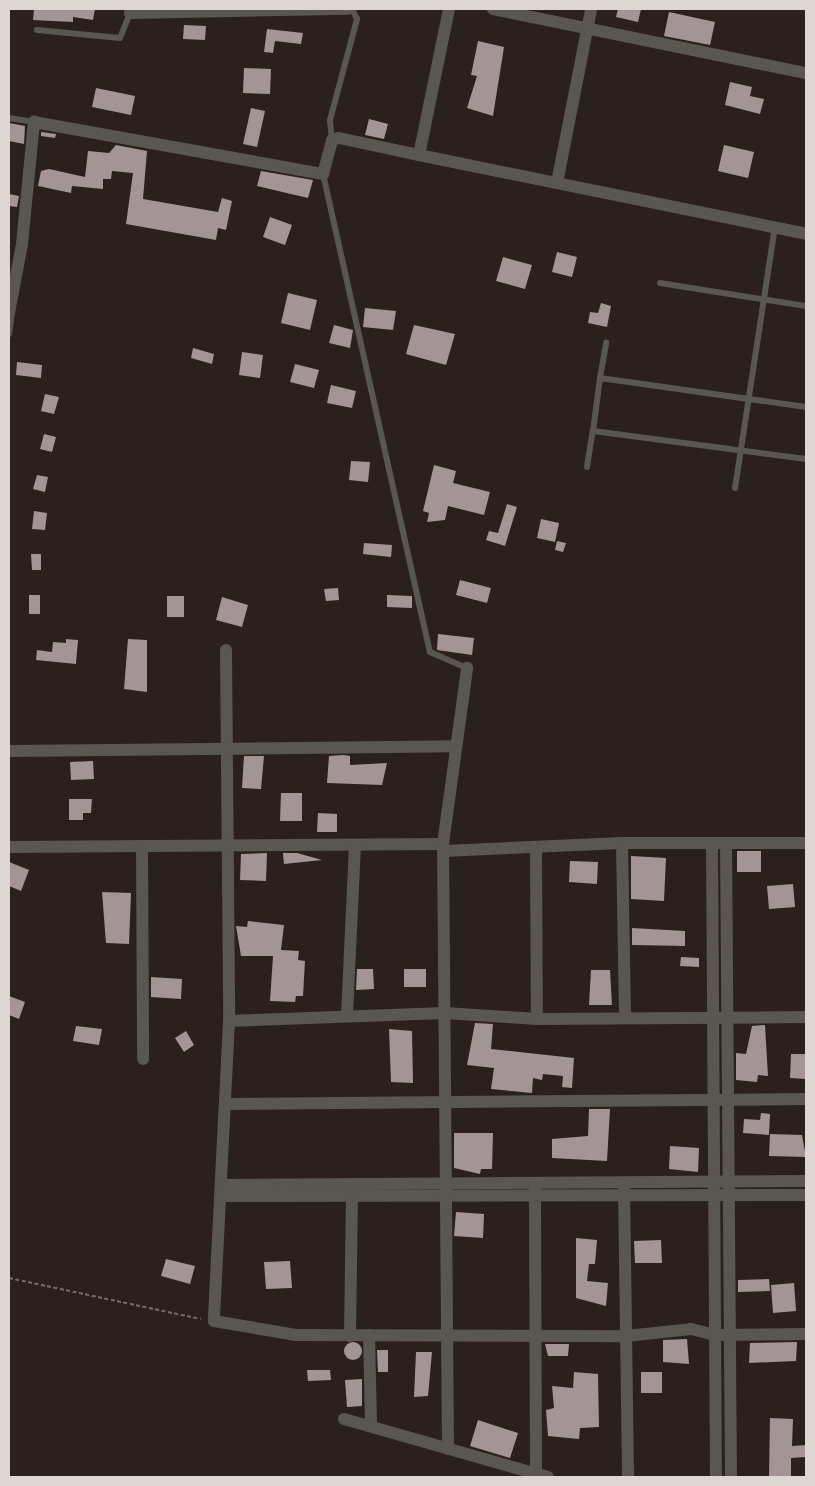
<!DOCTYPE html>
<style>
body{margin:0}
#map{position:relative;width:815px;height:1486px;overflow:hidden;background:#2a201c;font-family:Jost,sans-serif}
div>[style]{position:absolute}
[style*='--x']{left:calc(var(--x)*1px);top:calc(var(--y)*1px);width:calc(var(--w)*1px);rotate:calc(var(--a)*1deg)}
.building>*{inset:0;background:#a39595}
.round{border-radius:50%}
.path>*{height:2px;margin-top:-1px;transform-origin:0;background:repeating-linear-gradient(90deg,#756c68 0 4px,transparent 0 6.5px)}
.service>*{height:6px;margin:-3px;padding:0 3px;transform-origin:3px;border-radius:3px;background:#5a5652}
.minor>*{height:12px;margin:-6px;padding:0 6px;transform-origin:6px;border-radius:6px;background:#5a5652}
span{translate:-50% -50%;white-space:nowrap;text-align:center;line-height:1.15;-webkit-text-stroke:5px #201613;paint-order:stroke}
.frame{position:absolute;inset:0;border:10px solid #ddd6d3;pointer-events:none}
</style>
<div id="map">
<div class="building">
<i style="clip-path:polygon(34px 9px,95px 9px,93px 20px,73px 17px,73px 22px,33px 20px)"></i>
<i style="clip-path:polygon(618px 9px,641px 9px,638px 22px,616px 17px)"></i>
<i style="clip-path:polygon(669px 12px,715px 22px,710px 45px,664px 36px)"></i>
<i style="clip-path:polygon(184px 25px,206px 26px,205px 40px,183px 39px)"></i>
<i style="clip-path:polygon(267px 29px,303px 33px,301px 44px,275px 41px,273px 53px,264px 52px)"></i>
<i style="clip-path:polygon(478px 41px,504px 47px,493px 116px,467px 108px,477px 76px,471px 75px)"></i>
<i style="clip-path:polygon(244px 68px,271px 69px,270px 94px,243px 93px)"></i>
<i style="clip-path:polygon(730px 82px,752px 87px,750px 96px,764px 99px,760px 114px,725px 105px)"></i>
<i style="clip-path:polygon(96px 88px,135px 96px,131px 115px,92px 107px)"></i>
<i style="clip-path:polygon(251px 108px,265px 111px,257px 147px,243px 144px)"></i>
<i style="clip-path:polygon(369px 119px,388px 124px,384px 139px,365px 135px)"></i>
<i style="clip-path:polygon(9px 123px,25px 126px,24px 144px,9px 141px)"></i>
<i style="clip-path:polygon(41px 132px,56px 134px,55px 138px,41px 136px)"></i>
<i style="clip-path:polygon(116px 145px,147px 151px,143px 199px,218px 212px,222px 198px,232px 201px,226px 230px,218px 228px,216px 240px,126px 224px,133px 173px,112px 171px,111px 179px,103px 179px,103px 189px,72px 186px,71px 193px,38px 186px,41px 171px,49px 169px,85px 177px,88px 151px,109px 153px)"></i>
<i style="clip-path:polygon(724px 145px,754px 152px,748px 178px,718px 171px)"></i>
<i style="clip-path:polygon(261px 171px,313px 180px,308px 198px,257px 186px)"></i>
<i style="clip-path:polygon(9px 194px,19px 196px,17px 207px,9px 206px)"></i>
<i style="clip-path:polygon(270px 217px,292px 225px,285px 245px,263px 237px)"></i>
<i style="clip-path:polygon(557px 252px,577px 257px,572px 277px,552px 272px)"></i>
<i style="clip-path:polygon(503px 257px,532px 265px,525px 289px,496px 281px)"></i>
<i style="clip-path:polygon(288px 293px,317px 300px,310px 330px,281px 323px)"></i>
<i style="clip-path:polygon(601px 303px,611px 306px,607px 327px,588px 323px,590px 312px,598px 313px)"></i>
<i style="clip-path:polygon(365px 308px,396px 311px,393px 330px,363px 327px)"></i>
<i style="clip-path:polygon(334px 325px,353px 330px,350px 348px,329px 343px)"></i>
<i style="clip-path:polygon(414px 325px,455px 334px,446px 365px,406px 354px)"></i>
<i style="clip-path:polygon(193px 348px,214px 354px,212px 364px,191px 358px)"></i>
<i style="clip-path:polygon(242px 352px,263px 355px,260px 378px,239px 375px)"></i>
<i style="clip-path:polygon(17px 362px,42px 365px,41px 378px,16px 375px)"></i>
<i style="clip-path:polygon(295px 364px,319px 370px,314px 388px,290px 382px)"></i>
<i style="clip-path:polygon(331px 385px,356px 391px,352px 408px,327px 403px)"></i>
<i style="clip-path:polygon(45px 394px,59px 397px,54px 414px,41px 411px)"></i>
<i style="clip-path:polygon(44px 434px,56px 437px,52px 452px,40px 449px)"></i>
<i style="clip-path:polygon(351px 461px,370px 462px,368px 482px,349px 480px)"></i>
<i style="clip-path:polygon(434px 465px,456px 471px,453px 483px,490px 492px,484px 515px,448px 506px,445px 520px,427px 522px,429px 513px,423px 511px)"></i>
<i style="clip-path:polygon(37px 475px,48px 477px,45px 492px,33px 489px)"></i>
<i style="clip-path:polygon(507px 504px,517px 507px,505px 546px,486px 540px,489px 531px,498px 533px)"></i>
<i style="clip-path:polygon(34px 511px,47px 513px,45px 530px,32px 529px)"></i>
<i style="clip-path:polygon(541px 519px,559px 523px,555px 542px,537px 538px)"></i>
<i style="clip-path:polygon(557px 541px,566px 543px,563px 552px,555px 550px)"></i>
<i style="clip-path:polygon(364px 543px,392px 545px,391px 557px,363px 554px)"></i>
<i style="clip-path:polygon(31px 554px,41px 554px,41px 570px,32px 570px)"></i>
<i style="clip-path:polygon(460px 580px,491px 588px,487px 603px,456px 595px)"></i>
<i style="clip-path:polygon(338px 588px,339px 600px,326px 601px,324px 589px)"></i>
<i style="clip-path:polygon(29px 595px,40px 595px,40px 614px,29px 614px)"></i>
<i style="clip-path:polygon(387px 595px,412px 596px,412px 608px,387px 607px)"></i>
<i style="clip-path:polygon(167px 596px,184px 596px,184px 617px,167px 617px)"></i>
<i style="clip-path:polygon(222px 597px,248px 605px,242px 627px,216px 620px)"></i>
<i style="clip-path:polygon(438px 634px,474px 638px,472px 655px,437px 650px)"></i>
<i style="clip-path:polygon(66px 639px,78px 640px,76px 664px,36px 660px,37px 650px,52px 652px,53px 642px,66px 643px)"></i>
<i style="clip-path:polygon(128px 639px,147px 640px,147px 692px,124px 689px)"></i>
<i style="clip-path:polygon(343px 755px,350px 756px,350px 765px,387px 763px,382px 785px,327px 783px,329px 756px)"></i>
<i style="clip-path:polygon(244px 756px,264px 756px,261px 789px,242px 788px)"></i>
<i style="clip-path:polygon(93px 761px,94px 779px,71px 780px,70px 762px)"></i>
<i style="clip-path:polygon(281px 793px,302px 793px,302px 821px,280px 821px)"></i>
<i style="clip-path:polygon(69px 799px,92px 799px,91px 813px,83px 813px,83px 820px,69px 820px)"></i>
<i style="clip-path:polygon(318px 813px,337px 814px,337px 832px,317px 832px)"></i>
<i style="clip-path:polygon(737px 851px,761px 851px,761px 872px,737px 872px)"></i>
<i style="clip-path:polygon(267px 853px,266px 881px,240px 880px,241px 854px)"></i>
<i style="clip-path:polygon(283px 853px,297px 853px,322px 860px,284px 864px)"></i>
<i style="clip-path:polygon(631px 856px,666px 858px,664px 901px,631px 899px)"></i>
<i style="clip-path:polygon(570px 861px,598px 862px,597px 884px,569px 882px)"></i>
<i style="clip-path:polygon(9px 862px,29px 870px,21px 891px,9px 886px)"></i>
<i style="clip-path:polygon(793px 884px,795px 907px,769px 909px,767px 886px)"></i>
<i style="clip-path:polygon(102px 892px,131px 893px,129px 944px,106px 943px)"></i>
<i style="clip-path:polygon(248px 921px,284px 925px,281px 950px,299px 951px,298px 960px,305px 961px,303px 996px,296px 996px,295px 1002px,270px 1001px,273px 956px,241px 956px,236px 926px,247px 927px)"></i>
<i style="clip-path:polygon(632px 928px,685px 931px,685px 946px,632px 945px)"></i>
<i style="clip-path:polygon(681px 957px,699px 958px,699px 967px,680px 966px)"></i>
<i style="clip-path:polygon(357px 969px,373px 969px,374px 989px,356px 990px)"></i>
<i style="clip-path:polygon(404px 969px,426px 969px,426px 987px,404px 987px)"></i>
<i style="clip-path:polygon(591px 970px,610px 970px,612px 1005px,589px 1005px)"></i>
<i style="clip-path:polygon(151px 977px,182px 979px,181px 999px,151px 997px)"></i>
<i style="clip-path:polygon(9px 996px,25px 1002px,19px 1019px,9px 1015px)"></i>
<i style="clip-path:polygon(475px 1023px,493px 1024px,491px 1049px,574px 1058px,572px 1088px,562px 1087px,563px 1076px,543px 1074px,542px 1080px,533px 1078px,532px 1093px,491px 1089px,494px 1068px,467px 1065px)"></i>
<i style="clip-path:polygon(765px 1025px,768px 1076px,758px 1075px,757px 1082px,736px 1080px,736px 1053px,746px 1054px,752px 1026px)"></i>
<i style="clip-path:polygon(76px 1026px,102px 1029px,99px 1045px,73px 1041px)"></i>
<i style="clip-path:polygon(389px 1029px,412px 1031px,413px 1083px,391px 1082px)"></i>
<i style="clip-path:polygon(186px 1031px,194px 1045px,184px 1052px,175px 1038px)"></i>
<i style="clip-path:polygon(791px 1054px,806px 1054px,806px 1079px,790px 1078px)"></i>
<i style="clip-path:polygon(589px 1109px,610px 1109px,607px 1161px,552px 1158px,552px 1139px,588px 1136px)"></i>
<i style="clip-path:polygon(761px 1113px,770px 1114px,769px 1135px,743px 1133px,744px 1119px,760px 1120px)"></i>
<i style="clip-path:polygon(454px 1133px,493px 1133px,492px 1169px,481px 1169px,480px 1174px,454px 1168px)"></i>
<i style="clip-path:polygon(770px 1134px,802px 1135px,806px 1157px,769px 1156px)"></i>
<i style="clip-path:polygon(670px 1146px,699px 1148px,698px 1172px,669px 1169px)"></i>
<i style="clip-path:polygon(456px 1212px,484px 1214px,483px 1238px,454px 1236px)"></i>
<i style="clip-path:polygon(576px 1238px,597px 1240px,595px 1264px,589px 1264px,587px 1281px,608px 1283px,606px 1306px,576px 1298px)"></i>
<i style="clip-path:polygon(661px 1240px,662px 1263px,635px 1263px,634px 1241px)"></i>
<i style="clip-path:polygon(166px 1259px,195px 1266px,190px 1284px,161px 1276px)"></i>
<i style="clip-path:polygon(290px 1261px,292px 1288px,266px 1289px,264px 1262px)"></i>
<i style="clip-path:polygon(769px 1279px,770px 1291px,738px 1292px,738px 1280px)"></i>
<i style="clip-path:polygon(794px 1283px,796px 1311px,773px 1313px,771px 1285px)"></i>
<i style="clip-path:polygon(687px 1339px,689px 1364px,663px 1362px,663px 1340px)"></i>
<i style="clip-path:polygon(797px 1342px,796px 1361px,749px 1363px,750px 1343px)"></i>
<i class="round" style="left:344px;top:1342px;width:18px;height:18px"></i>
<i style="clip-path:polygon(545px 1344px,569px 1344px,568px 1356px,548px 1356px)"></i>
<i style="clip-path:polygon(377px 1350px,388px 1350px,388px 1372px,378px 1372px)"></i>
<i style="clip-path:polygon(416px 1352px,432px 1352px,428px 1396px,414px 1397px)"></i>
<i style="clip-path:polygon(307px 1370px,330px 1370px,331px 1380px,308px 1381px)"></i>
<i style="clip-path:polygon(574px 1372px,598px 1374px,599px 1427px,580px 1428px,579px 1439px,548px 1436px,546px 1410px,554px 1408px,552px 1386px,573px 1388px)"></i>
<i style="clip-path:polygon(641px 1372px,662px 1372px,662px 1393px,641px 1393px)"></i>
<i style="clip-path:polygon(362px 1379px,362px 1406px,347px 1407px,345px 1380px)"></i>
<i style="clip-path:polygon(770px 1418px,793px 1419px,792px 1446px,806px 1445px,806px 1457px,791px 1458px,791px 1477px,769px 1477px)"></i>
<i style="clip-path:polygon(478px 1420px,518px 1433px,510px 1458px,470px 1446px)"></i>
</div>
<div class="path">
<i style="--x:9;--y:1278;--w:196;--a:12.1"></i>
</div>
<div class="service">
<i style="--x:37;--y:30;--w:83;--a:5.5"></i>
<i style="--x:120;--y:38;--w:27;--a:-68"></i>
<i style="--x:9;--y:118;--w:25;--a:9"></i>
<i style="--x:332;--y:140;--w:20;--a:-96"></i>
<i style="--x:330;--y:120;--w:105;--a:-75"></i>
<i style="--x:357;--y:19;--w:11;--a:-117"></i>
<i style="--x:323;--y:174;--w:490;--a:77.4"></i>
<i style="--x:430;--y:652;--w:40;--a:23.4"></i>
<i style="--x:660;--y:283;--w:148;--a:9"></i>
<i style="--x:9;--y:334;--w:21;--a:-82"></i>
<i style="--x:600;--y:378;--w:36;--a:-80"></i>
<i style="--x:806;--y:407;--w:208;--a:-172"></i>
<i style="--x:600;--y:378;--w:53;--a:97.5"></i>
<i style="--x:593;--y:431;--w:215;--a:7.5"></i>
<i style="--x:587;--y:467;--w:36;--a:-81"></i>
<i style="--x:735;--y:488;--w:264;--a:-81.3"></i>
</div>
<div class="minor">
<i style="--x:131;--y:9;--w:4;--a:104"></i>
<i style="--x:130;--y:13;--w:218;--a:-1.1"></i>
<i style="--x:449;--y:9;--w:149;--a:101.6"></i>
<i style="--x:419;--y:155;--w:395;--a:11.5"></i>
<i style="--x:493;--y:9;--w:319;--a:11.6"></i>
<i style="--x:557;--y:183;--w:177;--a:-78.9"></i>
<i style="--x:9;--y:313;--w:70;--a:-79.3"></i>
<i style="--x:22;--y:244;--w:123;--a:-84.4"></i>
<i style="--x:34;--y:122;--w:294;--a:10.2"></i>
<i style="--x:323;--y:174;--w:35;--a:-75"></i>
<i style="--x:332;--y:140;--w:7;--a:-16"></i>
<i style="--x:339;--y:138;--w:82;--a:12"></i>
<i style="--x:226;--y:650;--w:371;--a:89.5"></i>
<i style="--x:229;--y:1021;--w:300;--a:92.9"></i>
<i style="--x:214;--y:1321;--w:83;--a:9.7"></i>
<i style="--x:296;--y:1335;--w:330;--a:0.2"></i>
<i style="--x:626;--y:1336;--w:65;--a:-6.1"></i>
<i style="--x:691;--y:1329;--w:25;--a:14"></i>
<i style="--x:715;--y:1335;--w:91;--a:-0.6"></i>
<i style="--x:9;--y:751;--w:447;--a:-0.6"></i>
<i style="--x:622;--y:843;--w:175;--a:89"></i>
<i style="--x:712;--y:843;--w:634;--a:89.64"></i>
<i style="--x:726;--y:843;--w:634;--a:89.55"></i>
<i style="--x:142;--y:846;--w:213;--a:89.7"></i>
<i style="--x:9;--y:847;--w:434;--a:-0.4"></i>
<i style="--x:536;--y:850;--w:169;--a:89.7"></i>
<i style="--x:444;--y:851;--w:178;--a:-2.6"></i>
<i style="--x:622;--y:843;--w:184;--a:0"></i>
<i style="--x:347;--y:1015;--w:170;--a:-87.3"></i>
<i style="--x:229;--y:1021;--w:216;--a:-2.1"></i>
<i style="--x:445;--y:1013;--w:92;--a:3.7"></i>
<i style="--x:537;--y:1019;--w:269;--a:-0.4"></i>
<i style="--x:225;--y:1104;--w:581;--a:-0.49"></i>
<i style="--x:222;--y:1185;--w:584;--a:-0.39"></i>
<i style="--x:624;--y:1187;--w:290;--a:89.2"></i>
<i style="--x:535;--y:1189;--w:285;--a:89.8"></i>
<i style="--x:221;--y:1196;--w:585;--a:-0.1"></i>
<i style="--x:369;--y:1335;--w:91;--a:88.7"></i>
<i style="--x:350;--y:1336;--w:148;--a:-89.2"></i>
<i style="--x:344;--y:1419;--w:212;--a:15.9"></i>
<i style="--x:448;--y:1449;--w:605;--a:-90.47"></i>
<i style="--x:443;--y:844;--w:178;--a:-82.2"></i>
</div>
<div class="frame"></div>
</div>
